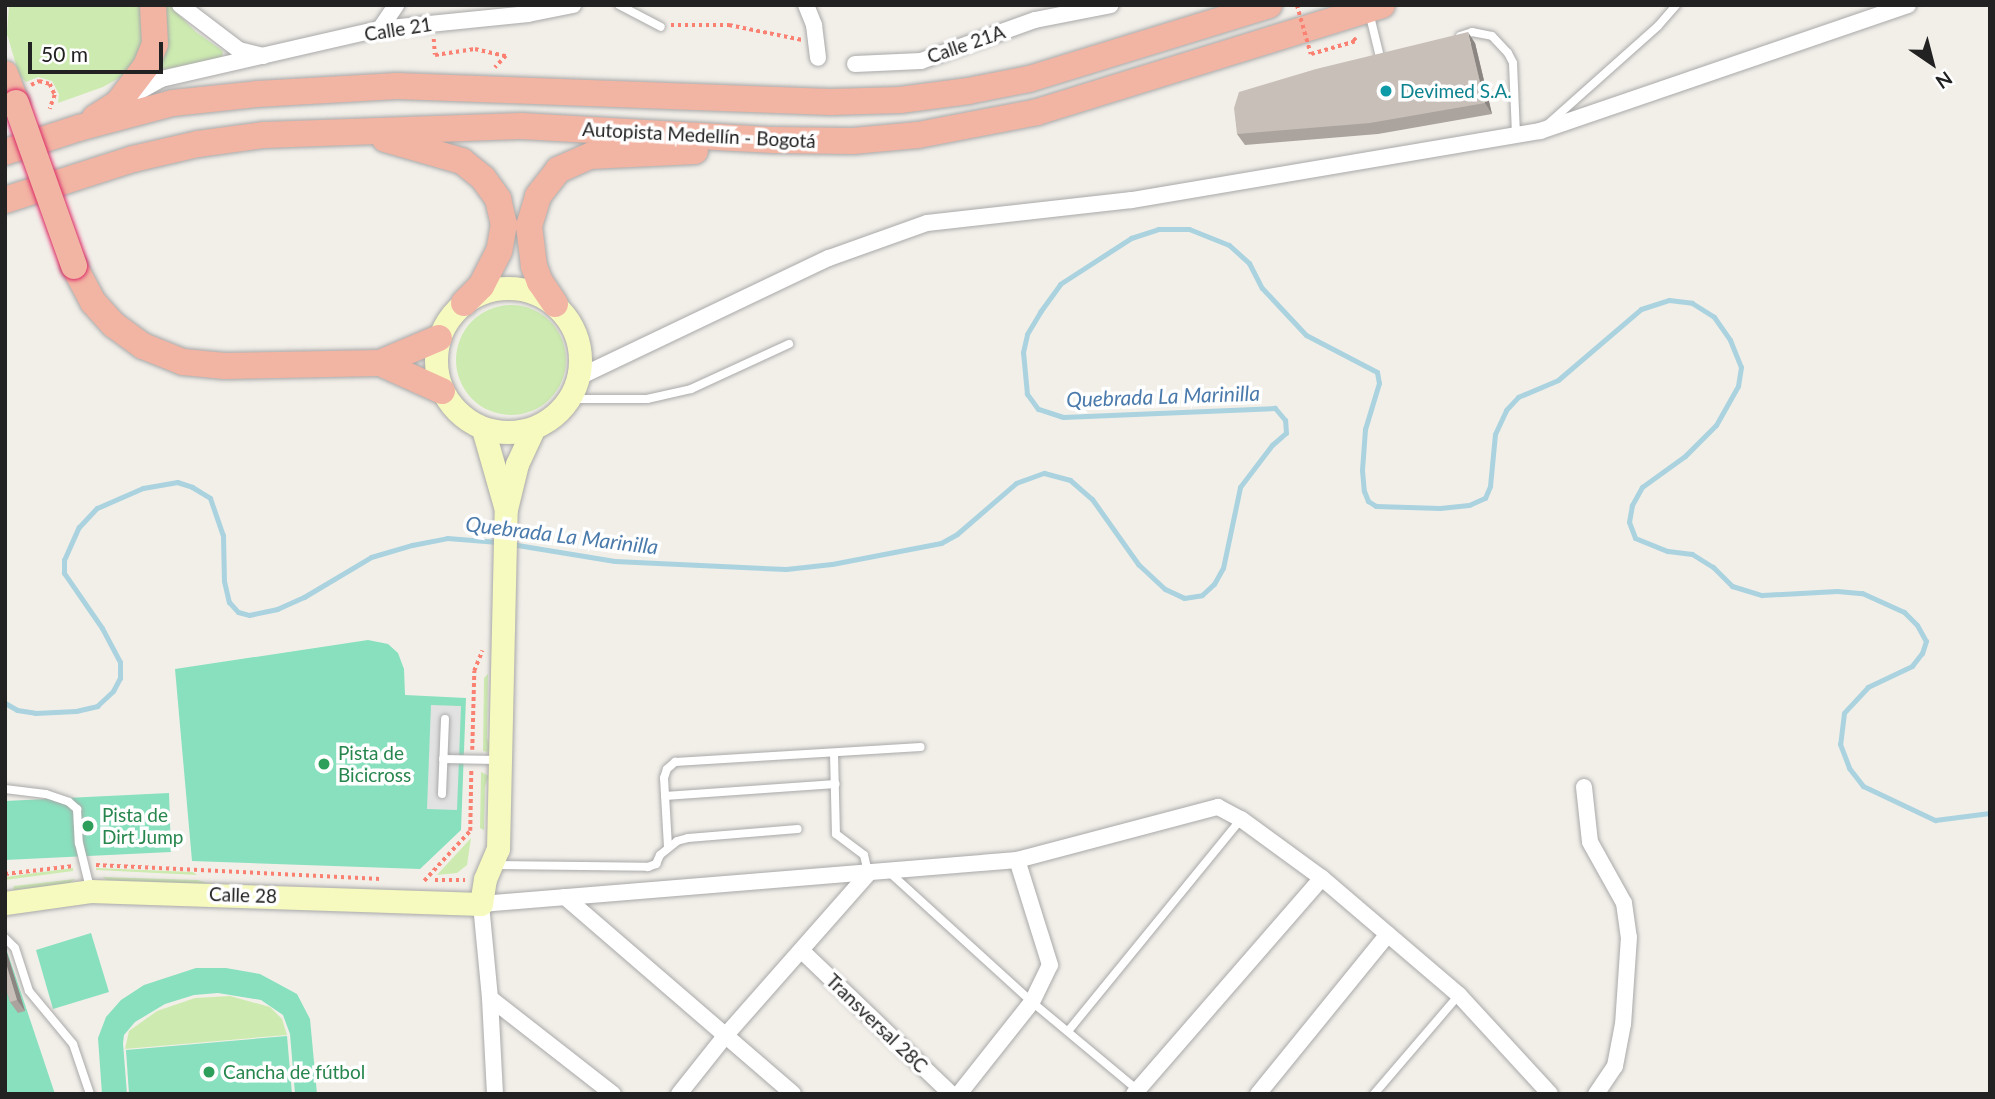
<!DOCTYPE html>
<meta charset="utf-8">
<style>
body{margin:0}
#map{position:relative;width:1995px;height:1099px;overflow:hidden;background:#f2efe9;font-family:Lato,sans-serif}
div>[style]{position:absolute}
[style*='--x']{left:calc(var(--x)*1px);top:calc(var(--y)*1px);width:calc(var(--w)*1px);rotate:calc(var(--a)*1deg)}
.grass>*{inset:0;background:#cdebb0}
.round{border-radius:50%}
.pitch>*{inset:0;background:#88e0be}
.parking>*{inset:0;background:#e2e2e2}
.stream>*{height:5px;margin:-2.5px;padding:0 2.5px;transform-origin:2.5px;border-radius:2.5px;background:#aad3df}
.path>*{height:3.5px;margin-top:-1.75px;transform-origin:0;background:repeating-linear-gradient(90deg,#fa8072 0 3.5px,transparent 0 7px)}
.roads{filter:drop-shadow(0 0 2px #a9a9a9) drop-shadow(0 0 2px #a9a9a9)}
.service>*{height:8px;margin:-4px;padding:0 4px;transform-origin:4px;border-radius:4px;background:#fff}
.minor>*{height:16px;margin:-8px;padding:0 8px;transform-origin:8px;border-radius:8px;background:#fff}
.secondary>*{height:23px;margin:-11.5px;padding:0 11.5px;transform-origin:11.5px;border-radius:11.5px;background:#f7fabf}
.secondary>.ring{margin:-11.5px;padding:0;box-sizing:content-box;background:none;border:23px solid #f7fabf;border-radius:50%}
.trunk>*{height:26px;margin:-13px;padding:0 13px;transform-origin:13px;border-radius:13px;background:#f2b4a3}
.path-bridge>*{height:3.5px;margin-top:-1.75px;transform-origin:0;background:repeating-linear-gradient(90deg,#fa8072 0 3.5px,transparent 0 7px)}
.bridges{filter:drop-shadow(0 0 2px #dc2a67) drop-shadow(0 0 2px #dc2a67)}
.trunk-bridge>*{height:26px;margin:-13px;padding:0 13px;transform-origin:13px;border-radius:13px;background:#f2b4a3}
.wall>*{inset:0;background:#aba49e}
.shaded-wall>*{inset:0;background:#8b8681}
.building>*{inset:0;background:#c7bfb8}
.dots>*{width:19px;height:19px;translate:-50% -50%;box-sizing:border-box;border:4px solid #fff;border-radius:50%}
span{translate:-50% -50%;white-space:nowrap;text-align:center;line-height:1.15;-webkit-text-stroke:7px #fff;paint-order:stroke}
.street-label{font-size:19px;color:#222}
.culture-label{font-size:19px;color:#0d838f}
.left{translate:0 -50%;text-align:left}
.leisure-label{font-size:19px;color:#27864d}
.water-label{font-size:21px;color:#4a7aab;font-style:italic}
.frame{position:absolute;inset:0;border:7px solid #222;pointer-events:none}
.north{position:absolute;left:1897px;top:28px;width:70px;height:70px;-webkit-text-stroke:5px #fff;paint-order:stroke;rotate:145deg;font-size:19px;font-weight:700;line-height:28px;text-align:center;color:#222}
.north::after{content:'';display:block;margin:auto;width:24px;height:32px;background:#222;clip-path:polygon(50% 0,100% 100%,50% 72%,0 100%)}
.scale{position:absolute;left:28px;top:42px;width:135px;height:32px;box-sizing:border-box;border:4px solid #222;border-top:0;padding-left:9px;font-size:21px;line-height:24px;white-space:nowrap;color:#222;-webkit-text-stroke:5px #fff;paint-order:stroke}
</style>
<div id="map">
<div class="grass">
<i style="clip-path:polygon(9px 5px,142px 5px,145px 25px,140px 53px,126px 74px,103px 87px,58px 103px,59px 94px,52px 81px,38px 77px,26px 82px,19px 75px,7px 34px)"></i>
<i style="clip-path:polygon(164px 5px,169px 5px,196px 32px,223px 51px,222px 58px,161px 70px,158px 67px)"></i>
<i class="round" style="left:456px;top:305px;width:110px;height:110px"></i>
<i style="clip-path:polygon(488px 674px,487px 738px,491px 748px,487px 752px,483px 751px,484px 678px)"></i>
<i style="clip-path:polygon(481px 772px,489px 776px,485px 786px,484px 830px,480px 828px)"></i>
<i style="clip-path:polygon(471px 838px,467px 865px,457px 873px,437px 875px)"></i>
<i style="clip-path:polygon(73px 868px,73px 871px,5px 880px,5px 877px)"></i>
<i style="clip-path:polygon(96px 868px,193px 872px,197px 875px,96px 870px)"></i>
<i style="clip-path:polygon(102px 877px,198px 880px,209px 884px,107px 880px)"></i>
<i style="clip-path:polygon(75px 879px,70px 883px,13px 890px,14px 886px)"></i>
<i style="clip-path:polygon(230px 996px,270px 1007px,282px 1019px,287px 1035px,125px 1049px,129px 1031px,157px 1011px,195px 998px)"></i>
</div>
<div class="pitch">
<i style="clip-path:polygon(368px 640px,388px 644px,398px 653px,404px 669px,405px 695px,466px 698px,461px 830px,420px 869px,192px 861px,175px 669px)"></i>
<i style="clip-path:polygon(169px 793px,171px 852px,5px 860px,5px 801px)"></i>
<i style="clip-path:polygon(91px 933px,109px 992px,53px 1009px,36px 950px)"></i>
<i style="clip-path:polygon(5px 948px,6px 948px,55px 1094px,5px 1094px)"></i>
<i style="clip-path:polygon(196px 968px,226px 968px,260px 974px,297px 994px,310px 1019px,317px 1094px,295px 1094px,290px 1034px,283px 1015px,261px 1000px,218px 993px,194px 995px,165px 1004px,135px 1022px,124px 1035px,123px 1043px,127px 1094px,102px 1094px,98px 1038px,106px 1017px,121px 1000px,144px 985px)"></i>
<i style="clip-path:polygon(287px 1036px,292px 1094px,129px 1094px,126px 1050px)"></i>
</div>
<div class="parking">
<i style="clip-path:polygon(431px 705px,461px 706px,457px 810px,427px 809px)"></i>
</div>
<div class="stream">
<i style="--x:511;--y:544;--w:105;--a:9.3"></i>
<i style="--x:615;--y:561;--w:171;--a:2.7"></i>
<i style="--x:786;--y:569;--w:46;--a:-6.2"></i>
<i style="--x:832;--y:564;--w:111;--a:-10.9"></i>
<i style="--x:941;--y:543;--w:18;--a:-29"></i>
<i style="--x:957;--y:534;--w:78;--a:-40.8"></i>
<i style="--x:1016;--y:483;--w:30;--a:-20"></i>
<i style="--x:1044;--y:473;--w:27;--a:15"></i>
<i style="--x:1070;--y:480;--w:29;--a:41"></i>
<i style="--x:1092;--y:499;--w:80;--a:54.7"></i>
<i style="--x:1138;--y:564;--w:37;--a:43"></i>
<i style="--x:1165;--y:589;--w:21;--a:25"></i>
<i style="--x:1184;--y:598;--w:18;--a:-9"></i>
<i style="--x:1202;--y:595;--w:16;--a:-43"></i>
<i style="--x:1214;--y:584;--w:18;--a:-61"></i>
<i style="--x:1223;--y:568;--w:83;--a:-78.1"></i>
<i style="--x:1240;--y:487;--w:53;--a:-52.7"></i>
<i style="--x:1272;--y:445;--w:18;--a:-41"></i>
<i style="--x:1286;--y:433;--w:13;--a:-94"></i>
<i style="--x:1285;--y:420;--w:16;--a:-130"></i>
<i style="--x:1275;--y:408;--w:212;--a:177.6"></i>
<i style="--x:1063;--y:417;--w:26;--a:-162"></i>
<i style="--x:1038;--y:409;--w:19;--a:-126"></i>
<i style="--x:1027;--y:394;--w:42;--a:-95.4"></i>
<i style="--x:1023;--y:352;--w:18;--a:-77"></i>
<i style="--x:1027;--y:334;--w:26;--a:-59"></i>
<i style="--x:1040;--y:312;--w:34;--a:-54"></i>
<i style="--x:1060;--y:284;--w:85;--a:-32.9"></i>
<i style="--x:1131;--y:238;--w:28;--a:-18"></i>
<i style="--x:1158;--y:229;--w:31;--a:0"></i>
<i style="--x:1189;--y:229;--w:43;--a:21.8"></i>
<i style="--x:1229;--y:245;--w:27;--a:42"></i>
<i style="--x:1249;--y:263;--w:28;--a:63"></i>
<i style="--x:1262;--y:288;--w:64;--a:46.9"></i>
<i style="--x:1306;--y:335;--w:80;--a:27.5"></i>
<i style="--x:1377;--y:372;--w:11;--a:80"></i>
<i style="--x:1379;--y:383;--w:48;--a:106.9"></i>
<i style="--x:1365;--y:429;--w:41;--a:94.2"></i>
<i style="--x:1362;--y:470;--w:21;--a:85"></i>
<i style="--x:1364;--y:491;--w:11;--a:68"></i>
<i style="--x:1368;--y:501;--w:9;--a:32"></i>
<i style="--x:1376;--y:506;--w:64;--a:1.8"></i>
<i style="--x:1440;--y:508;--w:29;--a:-6"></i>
<i style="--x:1469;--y:505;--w:17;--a:-24"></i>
<i style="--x:1485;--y:498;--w:13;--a:-67"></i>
<i style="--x:1490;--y:486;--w:52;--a:-84.5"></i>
<i style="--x:1495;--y:434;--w:26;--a:-65"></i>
<i style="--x:1506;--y:410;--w:18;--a:-47"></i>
<i style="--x:1518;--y:397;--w:43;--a:-23"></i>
<i style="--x:1558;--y:380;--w:109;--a:-40.5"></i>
<i style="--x:1641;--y:309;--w:29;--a:-18"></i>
<i style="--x:1669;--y:300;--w:23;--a:7"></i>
<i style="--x:1692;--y:303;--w:26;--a:32"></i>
<i style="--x:1714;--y:317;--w:28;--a:55"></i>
<i style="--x:1730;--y:340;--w:29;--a:68"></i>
<i style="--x:1741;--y:367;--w:19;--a:99"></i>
<i style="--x:1738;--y:386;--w:45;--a:119.4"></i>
<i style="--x:1716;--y:425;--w:44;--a:135"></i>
<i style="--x:1685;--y:456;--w:53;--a:144.2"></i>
<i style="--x:1642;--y:487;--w:21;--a:119"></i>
<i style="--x:1632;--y:505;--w:17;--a:100"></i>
<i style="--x:1629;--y:522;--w:17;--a:69"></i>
<i style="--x:1635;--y:538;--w:35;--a:22"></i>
<i style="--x:1668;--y:551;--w:24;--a:7"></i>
<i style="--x:1692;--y:554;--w:25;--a:32"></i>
<i style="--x:1713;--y:567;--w:27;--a:45"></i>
<i style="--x:1732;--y:586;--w:31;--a:17"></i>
<i style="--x:1762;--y:595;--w:75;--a:-3.1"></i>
<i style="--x:1837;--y:591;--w:25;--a:5"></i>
<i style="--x:1862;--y:593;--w:46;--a:24.3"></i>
<i style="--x:1904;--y:612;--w:18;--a:45"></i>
<i style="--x:1917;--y:625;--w:18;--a:61"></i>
<i style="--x:1926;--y:641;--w:13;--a:108"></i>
<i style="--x:1922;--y:653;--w:16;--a:128"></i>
<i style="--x:1912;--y:666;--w:49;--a:154.5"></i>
<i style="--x:1868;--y:687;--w:35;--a:133"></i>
<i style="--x:1844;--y:713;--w:31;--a:97"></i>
<i style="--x:1840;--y:744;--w:26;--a:69"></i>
<i style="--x:1849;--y:768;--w:23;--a:52"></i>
<i style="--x:1863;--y:786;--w:80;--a:25.3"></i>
<i style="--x:1935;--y:820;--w:55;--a:-7.3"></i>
<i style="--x:5;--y:703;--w:14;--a:30"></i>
<i style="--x:17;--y:710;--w:18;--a:9"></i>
<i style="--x:35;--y:713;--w:41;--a:-2.8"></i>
<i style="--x:76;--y:711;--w:22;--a:-13"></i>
<i style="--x:97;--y:706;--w:22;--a:-43"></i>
<i style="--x:113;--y:691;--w:15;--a:-62"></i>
<i style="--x:120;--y:678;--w:16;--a:-90"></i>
<i style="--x:120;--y:662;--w:38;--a:-118"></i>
<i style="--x:102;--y:628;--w:67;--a:-124.6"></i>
<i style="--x:64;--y:573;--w:13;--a:-90"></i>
<i style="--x:64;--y:560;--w:36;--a:-66"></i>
<i style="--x:79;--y:527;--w:26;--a:-47"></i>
<i style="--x:97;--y:508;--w:50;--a:-23.5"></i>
<i style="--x:143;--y:488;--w:35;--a:-10"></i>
<i style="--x:177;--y:482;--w:16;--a:18"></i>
<i style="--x:192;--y:487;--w:21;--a:31"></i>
<i style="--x:210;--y:498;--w:39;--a:71"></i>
<i style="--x:223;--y:535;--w:46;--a:88.8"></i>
<i style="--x:224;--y:581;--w:22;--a:77"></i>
<i style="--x:229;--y:602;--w:13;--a:48"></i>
<i style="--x:238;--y:612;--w:11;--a:15"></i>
<i style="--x:249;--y:615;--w:29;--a:-12"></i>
<i style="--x:277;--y:609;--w:30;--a:-24"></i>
<i style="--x:304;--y:597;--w:78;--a:-30.8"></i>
<i style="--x:371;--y:557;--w:43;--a:-16.3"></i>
<i style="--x:412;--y:545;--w:36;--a:-11"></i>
<i style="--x:447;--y:538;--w:51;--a:4.5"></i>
</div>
<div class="path">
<i style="--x:671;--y:25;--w:58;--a:0"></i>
<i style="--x:729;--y:25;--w:75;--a:11.6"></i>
<i style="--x:434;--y:39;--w:16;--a:86"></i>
<i style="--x:435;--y:55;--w:40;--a:-8.5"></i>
<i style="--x:475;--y:49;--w:32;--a:13"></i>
<i style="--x:506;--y:56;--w:16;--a:133"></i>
<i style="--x:1311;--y:54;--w:47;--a:-16.1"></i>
<i style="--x:1356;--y:41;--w:6;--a:-135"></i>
<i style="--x:31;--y:85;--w:9;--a:-27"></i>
<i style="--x:39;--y:81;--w:11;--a:15"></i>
<i style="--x:50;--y:84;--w:12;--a:66"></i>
<i style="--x:55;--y:95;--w:15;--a:110"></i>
<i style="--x:472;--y:750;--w:79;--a:-88.5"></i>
<i style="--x:474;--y:671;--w:22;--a:-68"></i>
<i style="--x:96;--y:865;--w:285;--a:2.8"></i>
<i style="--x:5;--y:874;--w:69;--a:-6.6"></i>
<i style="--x:435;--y:880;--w:30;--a:0"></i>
<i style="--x:424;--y:881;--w:68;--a:-47.4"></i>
<i style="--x:470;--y:831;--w:60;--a:-89"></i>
</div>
<div class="roads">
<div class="service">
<i style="--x:619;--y:5;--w:47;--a:27.6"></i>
<i style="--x:1369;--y:12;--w:46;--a:76.3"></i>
<i style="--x:1460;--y:36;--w:13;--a:-18"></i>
<i style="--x:1472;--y:32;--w:20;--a:11"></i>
<i style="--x:1492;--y:36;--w:23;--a:47"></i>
<i style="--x:1508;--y:53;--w:11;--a:63"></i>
<i style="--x:1513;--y:63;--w:72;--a:87.6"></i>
<i style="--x:1548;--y:124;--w:147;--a:-41.7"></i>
<i style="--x:1658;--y:26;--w:28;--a:-49"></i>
<i style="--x:569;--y:399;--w:78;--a:0"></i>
<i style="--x:647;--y:399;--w:45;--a:-12.8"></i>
<i style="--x:691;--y:389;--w:108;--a:-24.7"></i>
<i style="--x:834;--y:754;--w:80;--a:88.6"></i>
<i style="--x:836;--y:834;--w:35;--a:37"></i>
<i style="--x:864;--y:855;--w:18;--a:77"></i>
<i style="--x:443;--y:759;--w:54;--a:1.1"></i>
<i style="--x:5;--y:789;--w:41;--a:7"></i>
<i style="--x:46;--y:794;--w:24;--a:19"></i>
<i style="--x:69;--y:802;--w:11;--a:41"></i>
<i style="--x:77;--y:809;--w:34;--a:87"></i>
<i style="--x:79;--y:843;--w:46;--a:76.3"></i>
<i style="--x:442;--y:794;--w:75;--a:-87.7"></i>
<i style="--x:665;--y:796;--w:171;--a:-4"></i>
<i style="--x:668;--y:847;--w:69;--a:-93.3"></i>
<i style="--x:664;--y:778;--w:9;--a:-72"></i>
<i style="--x:667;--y:769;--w:11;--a:-41"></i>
<i style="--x:675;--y:762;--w:246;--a:-3.5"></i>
<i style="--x:495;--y:865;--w:153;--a:0.7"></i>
<i style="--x:648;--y:867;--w:9;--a:-21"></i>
<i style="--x:656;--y:864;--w:10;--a:-66"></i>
<i style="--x:660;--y:855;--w:22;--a:-39"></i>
<i style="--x:677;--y:841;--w:11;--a:-15"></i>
<i style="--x:688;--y:838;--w:110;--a:-4.7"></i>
<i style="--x:889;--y:872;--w:193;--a:42.3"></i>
<i style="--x:1032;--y:1002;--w:139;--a:39.8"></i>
<i style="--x:5;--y:938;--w:14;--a:45"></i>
<i style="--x:15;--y:948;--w:45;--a:72"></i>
<i style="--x:29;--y:991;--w:69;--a:50.3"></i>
<i style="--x:73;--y:1044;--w:53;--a:71.2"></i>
<i style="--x:1069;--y:1030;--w:272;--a:-50.8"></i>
<i style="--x:1374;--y:1094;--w:130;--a:-49.4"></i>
</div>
<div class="minor">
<i style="--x:180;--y:5;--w:74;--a:37.3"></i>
<i style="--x:239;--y:50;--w:25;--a:14"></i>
<i style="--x:806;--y:5;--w:22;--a:68"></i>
<i style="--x:814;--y:25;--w:33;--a:83"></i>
<i style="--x:380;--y:29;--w:29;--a:-56"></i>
<i style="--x:855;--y:64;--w:66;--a:-2.6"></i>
<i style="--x:921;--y:61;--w:121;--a:-19.8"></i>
<i style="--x:1035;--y:20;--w:77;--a:-11.2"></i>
<i style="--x:129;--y:97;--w:37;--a:-29"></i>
<i style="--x:161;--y:79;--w:225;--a:-12.9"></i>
<i style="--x:380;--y:29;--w:149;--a:-5.8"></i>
<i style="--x:528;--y:14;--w:46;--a:-11.3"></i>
<i style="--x:579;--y:377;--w:277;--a:-25.5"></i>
<i style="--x:829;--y:258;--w:104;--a:-19.7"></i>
<i style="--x:927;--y:223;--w:206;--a:-6.4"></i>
<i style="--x:1132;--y:200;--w:414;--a:-9.6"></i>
<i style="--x:1540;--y:131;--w:389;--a:-18.9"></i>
<i style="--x:1584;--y:787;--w:55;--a:83.8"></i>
<i style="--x:1590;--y:842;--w:70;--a:60.9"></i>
<i style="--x:1624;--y:903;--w:34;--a:82"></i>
<i style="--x:1629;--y:937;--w:87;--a:93.9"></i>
<i style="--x:1623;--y:1024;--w:43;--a:100.8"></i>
<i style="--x:1615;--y:1066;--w:34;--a:124"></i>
<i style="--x:565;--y:897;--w:301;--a:40.8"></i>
<i style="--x:802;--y:951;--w:207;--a:43.8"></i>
<i style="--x:490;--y:998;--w:156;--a:38"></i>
<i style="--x:495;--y:1094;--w:96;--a:-93"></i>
<i style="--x:490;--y:998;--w:94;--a:-95.5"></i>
<i style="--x:481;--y:904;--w:538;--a:-4.69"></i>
<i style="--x:1017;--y:860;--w:208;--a:-14.8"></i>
<i style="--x:1218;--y:807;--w:26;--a:28"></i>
<i style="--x:1241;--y:819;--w:100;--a:36.1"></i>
<i style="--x:1322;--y:878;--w:180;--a:40.5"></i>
<i style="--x:1459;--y:995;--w:134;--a:47.4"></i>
<i style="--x:679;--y:1094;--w:75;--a:-51.5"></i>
<i style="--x:726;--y:1035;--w:215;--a:-48.6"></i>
<i style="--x:959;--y:1094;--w:117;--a:-51.6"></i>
<i style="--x:1032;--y:1002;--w:41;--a:-64.1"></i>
<i style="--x:1050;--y:965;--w:110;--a:-107.4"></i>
<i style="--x:1134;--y:1094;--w:286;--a:-49"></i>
<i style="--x:1258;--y:1094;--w:206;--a:-50.9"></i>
</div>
<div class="secondary">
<i class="ring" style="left:436px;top:288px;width:121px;height:121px"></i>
<i style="--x:483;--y:429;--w:80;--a:74.1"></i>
<i style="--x:5;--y:903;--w:86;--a:-8"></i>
<i style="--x:90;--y:891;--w:391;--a:1.9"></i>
<i style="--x:481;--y:904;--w:25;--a:-81"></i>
<i style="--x:485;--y:879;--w:33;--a:-67"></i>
<i style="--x:498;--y:849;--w:340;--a:-88.7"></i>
<i style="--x:506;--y:509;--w:46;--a:-76.3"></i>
<i style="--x:517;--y:464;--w:40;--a:-65"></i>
</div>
<div class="trunk">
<i style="--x:5;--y:74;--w:31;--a:69"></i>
<i style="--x:95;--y:118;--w:27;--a:-33"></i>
<i style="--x:118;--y:103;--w:46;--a:-52.9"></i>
<i style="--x:146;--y:66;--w:24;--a:-68"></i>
<i style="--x:155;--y:44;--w:39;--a:-93"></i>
<i style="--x:385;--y:139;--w:80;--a:15.9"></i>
<i style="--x:462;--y:161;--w:27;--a:39"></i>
<i style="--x:483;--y:178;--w:26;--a:54"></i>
<i style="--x:498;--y:199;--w:26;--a:77"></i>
<i style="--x:504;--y:224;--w:27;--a:100"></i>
<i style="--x:499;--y:251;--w:39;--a:117"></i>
<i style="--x:481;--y:286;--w:24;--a:135"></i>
<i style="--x:5;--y:152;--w:78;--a:-18"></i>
<i style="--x:79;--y:128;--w:97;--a:-14.9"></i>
<i style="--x:173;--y:103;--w:84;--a:-6.1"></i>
<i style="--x:257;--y:94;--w:140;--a:-3.3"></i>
<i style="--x:397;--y:86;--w:434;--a:2.1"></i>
<i style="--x:831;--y:102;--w:69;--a:-1.7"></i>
<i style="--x:900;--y:100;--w:69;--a:-7.5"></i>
<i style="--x:968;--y:91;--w:62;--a:-11.1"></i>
<i style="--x:1029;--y:79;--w:251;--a:-17.1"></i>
<i style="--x:5;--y:200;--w:134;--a:-17.8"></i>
<i style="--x:133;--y:159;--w:67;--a:-13"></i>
<i style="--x:198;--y:144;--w:67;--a:-7.8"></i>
<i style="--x:264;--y:135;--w:257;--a:-2"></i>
<i style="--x:521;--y:126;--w:253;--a:3.2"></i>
<i style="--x:774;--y:140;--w:79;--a:0.7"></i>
<i style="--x:853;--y:141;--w:65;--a:-5.3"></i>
<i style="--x:918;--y:135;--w:121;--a:-10.9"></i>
<i style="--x:1037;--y:112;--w:361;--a:-17.2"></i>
<i style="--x:74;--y:266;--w:41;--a:62.2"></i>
<i style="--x:93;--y:302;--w:31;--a:48"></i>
<i style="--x:114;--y:325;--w:36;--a:36"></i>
<i style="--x:143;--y:346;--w:43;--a:21.8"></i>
<i style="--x:183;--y:362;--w:42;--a:5.4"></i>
<i style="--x:225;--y:366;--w:155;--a:-1.1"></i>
<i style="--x:380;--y:363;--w:64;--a:-23"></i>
<i style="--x:555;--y:304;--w:27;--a:-124"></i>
<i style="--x:540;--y:282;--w:17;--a:-111"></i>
<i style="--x:534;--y:266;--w:40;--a:-97.1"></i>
<i style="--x:529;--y:226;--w:31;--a:-73"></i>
<i style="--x:538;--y:196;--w:33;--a:-52"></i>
<i style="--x:558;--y:170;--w:35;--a:-24"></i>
<i style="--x:590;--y:156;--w:105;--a:-2.7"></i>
<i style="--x:380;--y:363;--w:68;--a:24.3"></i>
</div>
</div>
<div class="path-bridge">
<i style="--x:1297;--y:5;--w:51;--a:74.1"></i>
</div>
<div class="bridges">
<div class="trunk-bridge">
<i style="--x:16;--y:103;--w:173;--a:70.4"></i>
</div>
</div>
<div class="wall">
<i style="clip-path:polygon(1475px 43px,1492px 114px,1378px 134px,1245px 145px,1237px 134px)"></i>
<i style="clip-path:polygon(5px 950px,7px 953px,25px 1011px,18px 1013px,10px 1002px,5px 986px)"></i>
</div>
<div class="shaded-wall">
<i style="clip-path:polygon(1468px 32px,1475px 43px,1492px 114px,1485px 103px)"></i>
<i style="clip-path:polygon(5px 950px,7px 953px,25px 1011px,17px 1000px,5px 960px)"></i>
</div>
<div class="building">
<i style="clip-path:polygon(1468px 32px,1485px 103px,1370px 123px,1237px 134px,1234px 108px,1239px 92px,1316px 69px)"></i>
<i style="clip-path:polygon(5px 960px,17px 1000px,10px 1002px,5px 986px)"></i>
</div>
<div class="dots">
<i style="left:1386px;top:91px;background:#0f9aa8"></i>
<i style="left:324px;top:764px;background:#2e9e5b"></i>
<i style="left:88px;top:826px;background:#2e9e5b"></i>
<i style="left:209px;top:1072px;background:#2e9e5b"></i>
</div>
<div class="street-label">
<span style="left:398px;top:29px;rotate:-9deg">Calle 21</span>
<span style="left:966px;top:44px;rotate:-19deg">Calle 21A</span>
<span style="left:699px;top:135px;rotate:3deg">Autopista Medellín - Bogotá</span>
<span style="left:243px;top:895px;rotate:2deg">Calle 28</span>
<span style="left:877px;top:1023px;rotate:44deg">Transversal 28C</span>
</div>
<div class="culture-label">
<span class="left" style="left:1400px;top:91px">Devimed S.A.</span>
</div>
<div class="leisure-label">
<span class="left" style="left:338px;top:764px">Pista de<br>Bicicross</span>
<span class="left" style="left:102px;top:826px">Pista de<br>Dirt Jump</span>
<span class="left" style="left:223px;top:1072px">Cancha de fútbol</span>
</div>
<div class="water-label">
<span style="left:1163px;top:396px;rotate:-2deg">Quebrada La Marinilla</span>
<span style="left:562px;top:535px;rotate:7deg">Quebrada La Marinilla</span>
</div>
<div class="frame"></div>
<div class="north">N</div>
<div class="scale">50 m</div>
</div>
